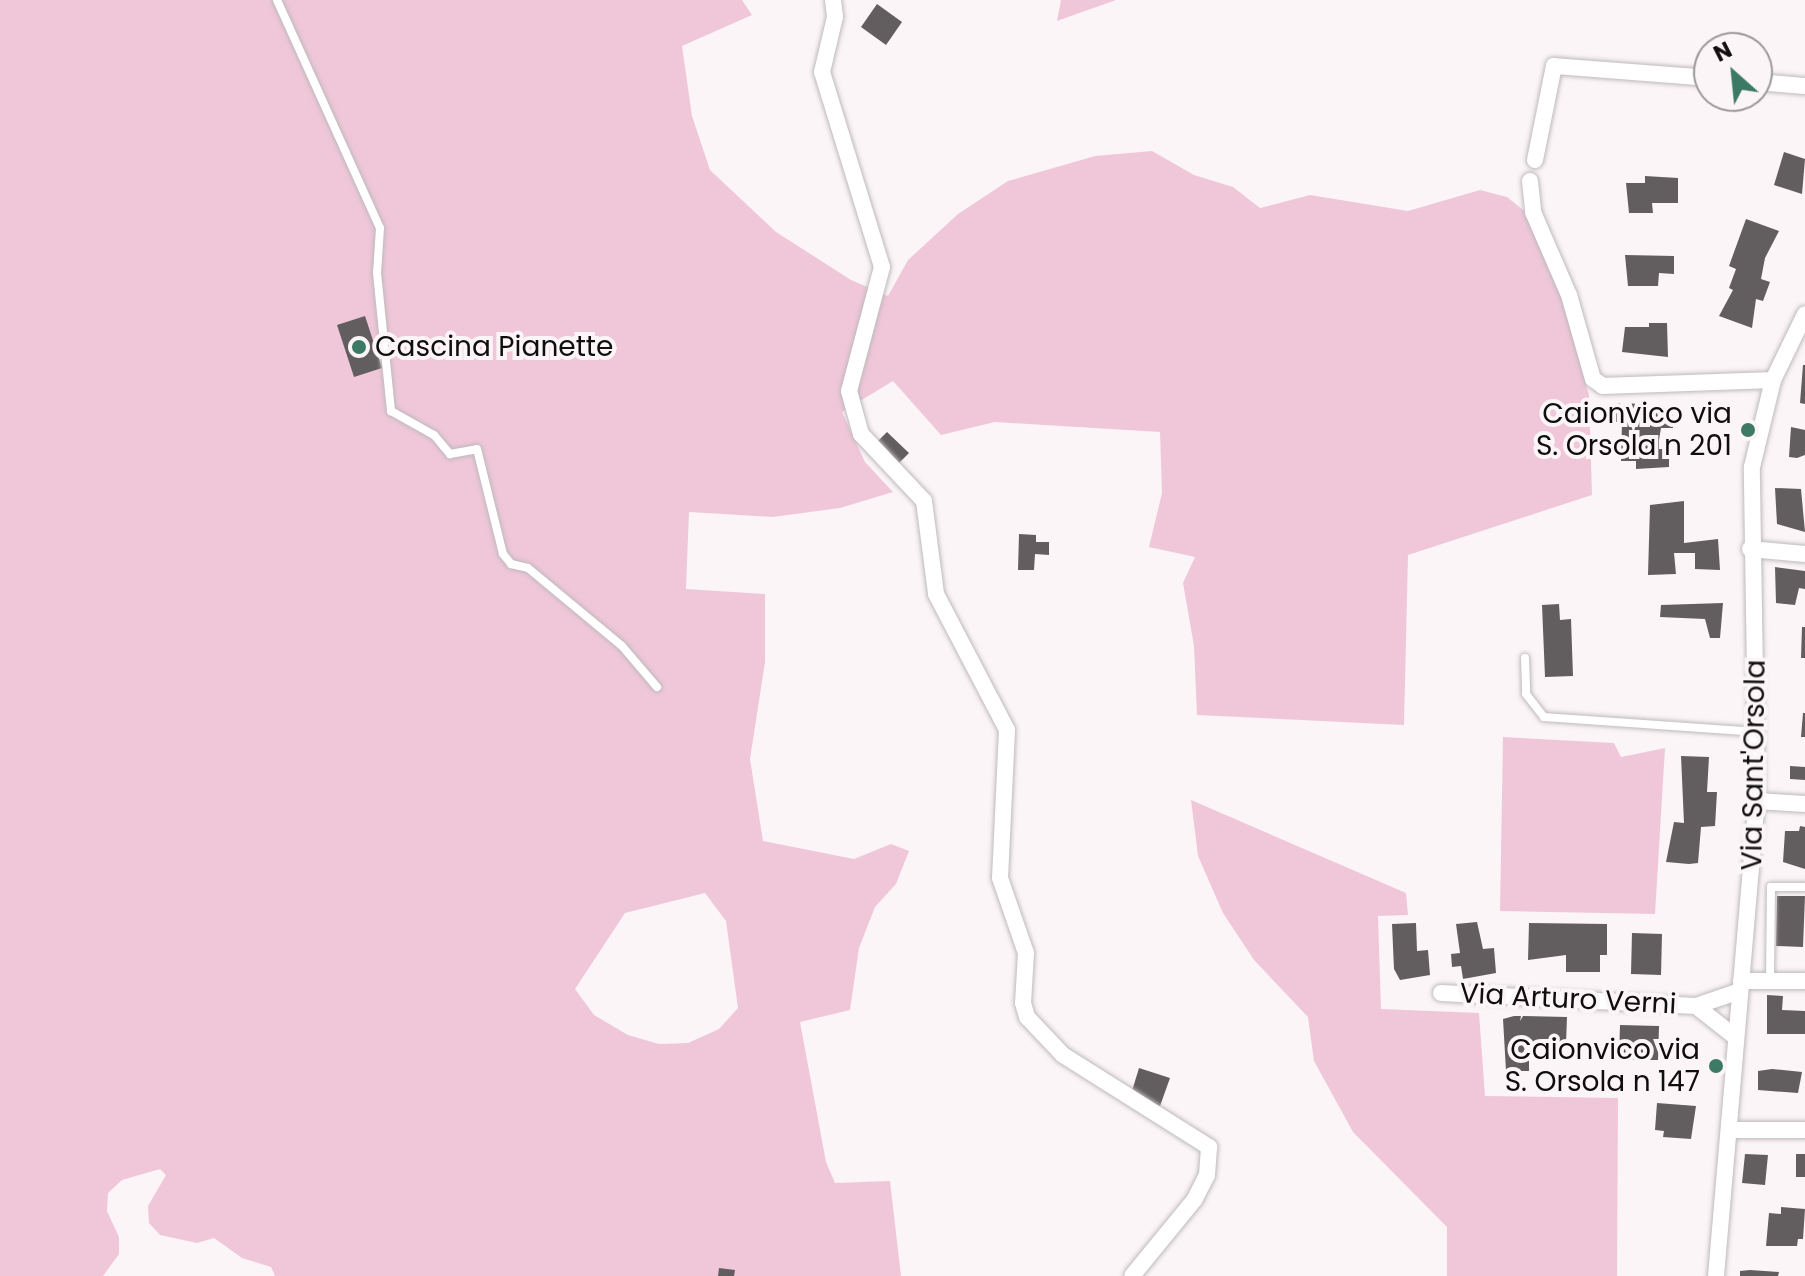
<!DOCTYPE html>
<style>
body{margin:0}
#map{position:relative;width:1805px;height:1276px;overflow:hidden;background:#fbf5f7;font-family:Poppins,sans-serif}
div>[style]{position:absolute}
[style*='--x']{left:calc(var(--x)*1px);top:calc(var(--y)*1px);width:calc(var(--w)*1px);rotate:calc(var(--a)*1deg)}
.green>*{inset:0;background:#f0c7d9}
.building>*{inset:0;background:#625d5f}
.roads{filter:drop-shadow(0 0 2px #bfb9bc) drop-shadow(0 0 2px #bfb9bc)}
.service>*{height:8px;margin:-4px;padding:0 4px;transform-origin:4px;border-radius:4px;background:#fff}
.minor>*{height:16px;margin:-8px;padding:0 8px;transform-origin:8px;border-radius:8px;background:#fff}
.dots>*{width:22px;height:22px;translate:-50% -50%;box-sizing:border-box;border:4px solid #fbf5f7;border-radius:50%}
span{translate:-50% -50%;white-space:nowrap;text-align:center;line-height:1.15;-webkit-text-stroke:8px #fbf5f7;paint-order:stroke}
.poi-label{font-size:28px;color:#0f0d0e}
.left{translate:0 -50%;text-align:left}
.right{translate:-100% -50%;text-align:right}
.street-label{font-size:28px;color:#0f0d0e}
.north{position:absolute;left:1693px;top:32px;width:80px;height:80px;box-sizing:border-box;background:#fbf5f7;border:2px solid #9d989a;border-radius:50%;rotate:333deg;font-size:22px;font-weight:700;line-height:32px;text-align:center;color:#0f0d0e}
.north::after{content:'';display:block;margin:auto;width:28px;height:36px;background:#3c7a66;clip-path:polygon(50% 0,100% 100%,50% 72%,0 100%)}
</style>
<div id="map">
<div class="green">
<i style="clip-path:polygon(evenodd,0 0,742px 0,752px 15px,682px 46px,692px 116px,710px 170px,776px 232px,851px 280px,888px 296px,908px 260px,958px 214px,1008px 181px,1095px 156px,1152px 151px,1194px 175px,1233px 187px,1260px 208px,1310px 195px,1408px 211px,1480px 190px,1507px 197px,1527px 213px,1562px 299px,1589px 395px,1592px 495px,1408px 555px,1404px 725px,1197px 715px,1194px 646px,1183px 583px,1195px 557px,1149px 547px,1162px 493px,1160px 432px,995px 422px,941px 435px,893px 381px,842px 412px,865px 462px,893px 492px,840px 508px,773px 517px,689px 512px,686px 589px,765px 594px,765px 662px,750px 759px,763px 841px,854px 859px,891px 844px,909px 851px,896px 884px,875px 907px,859px 948px,850px 1010px,800px 1022px,826px 1162px,835px 1183px,890px 1181px,901px 1276px,275px 1276px,271px 1267px,242px 1258px,214px 1238px,197px 1243px,160px 1235px,149px 1223px,148px 1206px,166px 1175px,160px 1169px,122px 1180px,108px 1193px,107px 1211px,119px 1237px,119px 1254px,103px 1276px,0 1276px,0 0,705px 893px,726px 921px,738px 1008px,719px 1029px,688px 1043px,659px 1044px,628px 1035px,594px 1015px,575px 989px,625px 913px,705px 893px)"></i>
<i style="clip-path:polygon(1061px 0,1116px 0,1057px 21px)"></i>
<i style="clip-path:polygon(1503px 737px,1614px 743px,1621px 757px,1665px 748px,1655px 914px,1500px 911px)"></i>
<i style="clip-path:polygon(1191px 800px,1406px 893px,1408px 915px,1378px 916px,1381px 1009px,1479px 1013px,1485px 1096px,1618px 1098px,1617px 1276px,1447px 1276px,1447px 1227px,1353px 1132px,1314px 1061px,1308px 1017px,1254px 960px,1223px 913px,1198px 856px)"></i>
</div>
<div class="building">
<i style="clip-path:polygon(877px 4px,902px 22px,886px 45px,861px 27px)"></i>
<i style="clip-path:polygon(1784px 152px,1805px 159px,1802px 194px,1774px 185px)"></i>
<i style="clip-path:polygon(1645px 176px,1678px 178px,1678px 203px,1652px 203px,1653px 213px,1629px 213px,1626px 183px,1645px 183px)"></i>
<i style="clip-path:polygon(1746px 219px,1779px 231px,1765px 258px,1761px 279px,1770px 282px,1763px 301px,1756px 299px,1752px 328px,1719px 316px,1733px 290px,1729px 288px,1736px 269px,1729px 266px)"></i>
<i style="clip-path:polygon(1625px 255px,1674px 256px,1674px 274px,1659px 273px,1658px 286px,1628px 286px)"></i>
<i style="clip-path:polygon(365px 316px,382px 368px,354px 377px,337px 325px)"></i>
<i style="clip-path:polygon(1649px 323px,1667px 323px,1668px 357px,1622px 352px,1625px 327px,1649px 327px)"></i>
<i style="clip-path:polygon(1803px 365px,1805px 365px,1805px 404px,1800px 403px)"></i>
<i style="clip-path:polygon(1615px 403px,1648px 404px,1648px 413px,1673px 412px,1673px 428px,1661px 428px,1659px 440px,1659px 449px,1669px 449px,1669px 467px,1636px 469px,1636px 461px,1621px 461px,1622px 422px,1614px 422px)"></i>
<i style="clip-path:polygon(1791px 427px,1805px 430px,1805px 455px,1797px 458px,1789px 457px)"></i>
<i style="clip-path:polygon(887px 432px,909px 453px,899px 463px,877px 442px)"></i>
<i style="clip-path:polygon(1775px 488px,1801px 489px,1805px 532px,1777px 524px)"></i>
<i style="clip-path:polygon(1684px 501px,1684px 543px,1718px 539px,1720px 570px,1695px 569px,1695px 553px,1674px 553px,1676px 574px,1648px 575px,1650px 505px)"></i>
<i style="clip-path:polygon(1019px 534px,1036px 535px,1036px 542px,1049px 542px,1049px 555px,1035px 554px,1034px 570px,1018px 570px)"></i>
<i style="clip-path:polygon(1775px 567px,1805px 571px,1805px 589px,1799px 588px,1795px 605px,1776px 603px)"></i>
<i style="clip-path:polygon(1723px 603px,1720px 638px,1710px 638px,1705px 619px,1660px 617px,1661px 605px)"></i>
<i style="clip-path:polygon(1559px 604px,1560px 620px,1571px 619px,1573px 676px,1545px 677px,1542px 605px)"></i>
<i style="clip-path:polygon(1802px 627px,1805px 627px,1805px 658px,1801px 658px)"></i>
<i style="clip-path:polygon(1803px 713px,1805px 713px,1805px 737px,1801px 737px)"></i>
<i style="clip-path:polygon(1681px 756px,1709px 757px,1707px 792px,1717px 792px,1715px 826px,1701px 827px,1698px 863px,1689px 864px,1666px 862px,1674px 822px,1684px 823px)"></i>
<i style="clip-path:polygon(1790px 766px,1805px 767px,1805px 780px,1790px 779px)"></i>
<i style="clip-path:polygon(1800px 826px,1805px 827px,1805px 869px,1783px 862px,1785px 831px,1799px 831px)"></i>
<i style="clip-path:polygon(1777px 896px,1805px 896px,1803px 947px,1776px 946px)"></i>
<i style="clip-path:polygon(1477px 922px,1483px 949px,1494px 948px,1496px 973px,1463px 979px,1461px 966px,1452px 967px,1451px 954px,1460px 953px,1456px 924px)"></i>
<i style="clip-path:polygon(1416px 923px,1417px 951px,1428px 950px,1430px 975px,1400px 980px,1394px 969px,1392px 924px)"></i>
<i style="clip-path:polygon(1529px 923px,1607px 924px,1607px 955px,1600px 955px,1600px 972px,1566px 972px,1566px 955px,1528px 960px)"></i>
<i style="clip-path:polygon(1632px 933px,1662px 934px,1661px 975px,1631px 974px)"></i>
<i style="clip-path:polygon(1767px 995px,1783px 996px,1782px 1010px,1805px 1011px,1805px 1034px,1767px 1034px)"></i>
<i style="clip-path:polygon(1514px 1016px,1521px 1016px,1520px 1021px,1523px 1016px,1567px 1017px,1566px 1044px,1529px 1044px,1529px 1071px,1506px 1071px,1503px 1019px)"></i>
<i style="clip-path:polygon(1620px 1025px,1659px 1026px,1658px 1060px,1619px 1060px)"></i>
<i style="clip-path:polygon(1139px 1068px,1170px 1078px,1160px 1106px,1135px 1098px,1132px 1091px)"></i>
<i style="clip-path:polygon(1772px 1069px,1802px 1072px,1798px 1093px,1758px 1090px,1758px 1071px)"></i>
<i style="clip-path:polygon(1657px 1103px,1696px 1106px,1691px 1139px,1663px 1137px,1664px 1131px,1655px 1130px)"></i>
<i style="clip-path:polygon(1745px 1154px,1768px 1155px,1765px 1185px,1742px 1183px)"></i>
<i style="clip-path:polygon(1796px 1154px,1805px 1154px,1805px 1177px,1796px 1177px)"></i>
<i style="clip-path:polygon(1781px 1207px,1805px 1209px,1803px 1239px,1798px 1239px,1797px 1246px,1766px 1246px,1769px 1213px,1781px 1214px)"></i>
<i style="clip-path:polygon(719px 1268px,735px 1270px,734px 1276px,718px 1276px)"></i>
<i style="clip-path:polygon(1750px 1270px,1779px 1272px,1778px 1276px,1740px 1276px,1740px 1271px)"></i>
</div>
<div class="roads">
<div class="service">
<i style="--x:277;--y:0;--w:250;--a:65.7"></i>
<i style="--x:380;--y:228;--w:45;--a:93.8"></i>
<i style="--x:377;--y:273;--w:139;--a:84.2"></i>
<i style="--x:391;--y:411;--w:49;--a:29.2"></i>
<i style="--x:434;--y:435;--w:25;--a:50"></i>
<i style="--x:450;--y:454;--w:27;--a:-10"></i>
<i style="--x:477;--y:449;--w:108;--a:76.1"></i>
<i style="--x:503;--y:554;--w:13;--a:51"></i>
<i style="--x:511;--y:564;--w:17;--a:13"></i>
<i style="--x:528;--y:568;--w:122;--a:39.7"></i>
<i style="--x:622;--y:646;--w:54;--a:49.5"></i>
<i style="--x:1525;--y:658;--w:36;--a:88"></i>
<i style="--x:1526;--y:694;--w:29;--a:52"></i>
<i style="--x:1544;--y:717;--w:214;--a:4"></i>
<i style="--x:1770;--y:981;--w:94;--a:-89.4"></i>
<i style="--x:1771;--y:887;--w:34;--a:0"></i>
</div>
<div class="minor">
<i style="--x:833;--y:0;--w:17;--a:83"></i>
<i style="--x:835;--y:17;--w:57;--a:103.3"></i>
<i style="--x:822;--y:72;--w:204;--a:72.9"></i>
<i style="--x:882;--y:267;--w:128;--a:104.9"></i>
<i style="--x:849;--y:391;--w:45;--a:74.4"></i>
<i style="--x:861;--y:434;--w:92;--a:46.8"></i>
<i style="--x:924;--y:501;--w:94;--a:82.6"></i>
<i style="--x:936;--y:594;--w:153;--a:62.4"></i>
<i style="--x:1007;--y:730;--w:148;--a:92.7"></i>
<i style="--x:1000;--y:878;--w:79;--a:70.9"></i>
<i style="--x:1026;--y:953;--w:50;--a:93.4"></i>
<i style="--x:1023;--y:1003;--w:15;--a:74"></i>
<i style="--x:1027;--y:1017;--w:52;--a:46.5"></i>
<i style="--x:1063;--y:1055;--w:173;--a:32.2"></i>
<i style="--x:1209;--y:1147;--w:28;--a:94"></i>
<i style="--x:1207;--y:1175;--w:27;--a:117"></i>
<i style="--x:1195;--y:1199;--w:99;--a:129.3"></i>
<i style="--x:1757;--y:82;--w:48;--a:4.8"></i>
<i style="--x:1535;--y:160;--w:96;--a:-78.6"></i>
<i style="--x:1554;--y:66;--w:155;--a:4.4"></i>
<i style="--x:1530;--y:181;--w:31;--a:84"></i>
<i style="--x:1533;--y:212;--w:90;--a:66.6"></i>
<i style="--x:1569;--y:295;--w:87;--a:74.1"></i>
<i style="--x:1593;--y:379;--w:12;--a:35"></i>
<i style="--x:1603;--y:386;--w:170;--a:-2"></i>
<i style="--x:1750;--y:549;--w:55;--a:5.2"></i>
<i style="--x:1757;--y:801;--w:48;--a:3.6"></i>
<i style="--x:1741;--y:981;--w:64;--a:0"></i>
<i style="--x:1441;--y:993;--w:255;--a:2.9"></i>
<i style="--x:1696;--y:1006;--w:46;--a:-18.8"></i>
<i style="--x:1696;--y:1006;--w:48;--a:38.3"></i>
<i style="--x:1730;--y:1130;--w:75;--a:0"></i>
<i style="--x:1716;--y:1276;--w:477;--a:-85.1"></i>
<i style="--x:1757;--y:801;--w:334;--a:-90.9"></i>
<i style="--x:1752;--y:467;--w:89;--a:-76.4"></i>
<i style="--x:1773;--y:380;--w:73;--a:-64.1"></i>
</div>
</div>
<div class="dots">
<i style="left:359px;top:347px;background:#3c7a66"></i>
<i style="left:1748px;top:430px;background:#3c7a66"></i>
<i style="left:1716px;top:1066px;background:#3c7a66"></i>
</div>
<div class="poi-label">
<span class="left" style="left:375px;top:347px">Cascina Pianette</span>
<span class="right" style="left:1732px;top:430px">Caionvico via<br>S. Orsola n 201</span>
<span class="right" style="left:1700px;top:1066px">Caionvico via<br>S. Orsola n 147</span>
</div>
<div class="street-label">
<span style="left:1754px;top:765px;rotate:-89deg">Via Sant'Orsola</span>
<span style="left:1568px;top:999px;rotate:3deg">Via Arturo Verni</span>
</div>
<div class="north">N</div>
</div>
